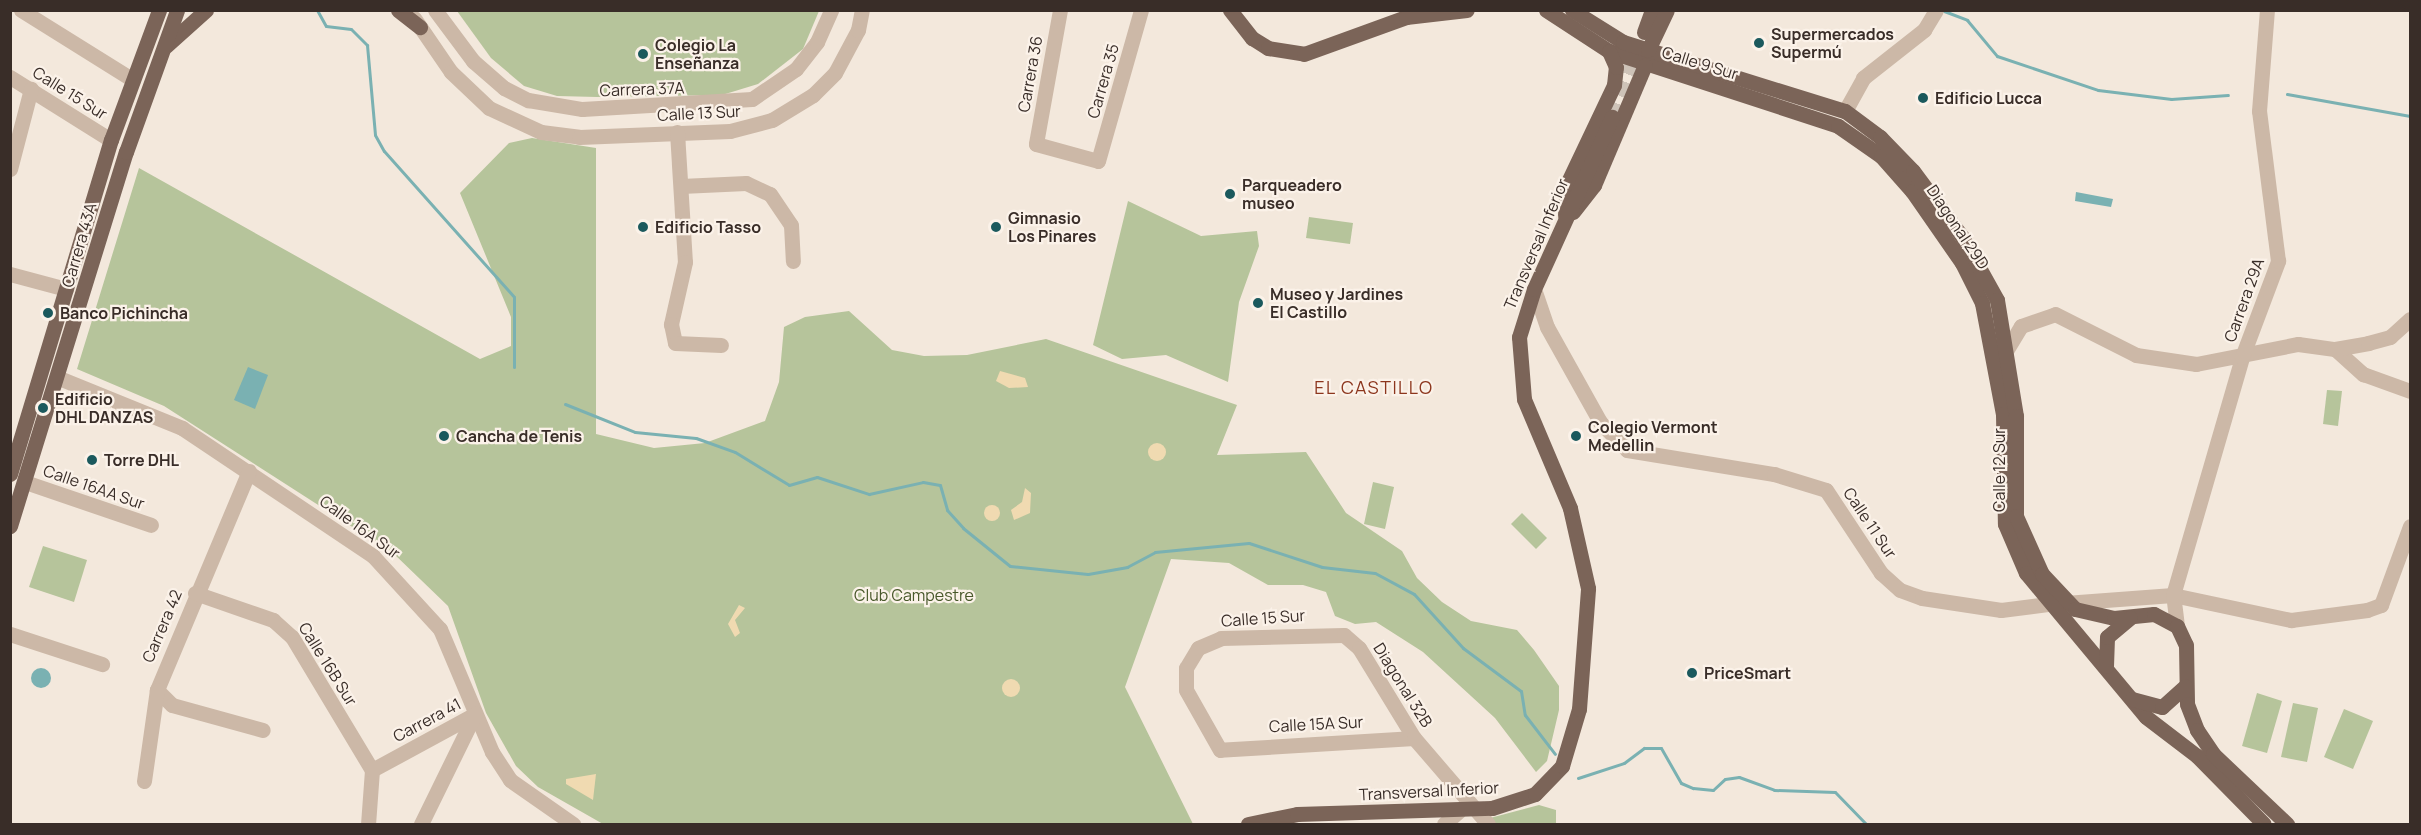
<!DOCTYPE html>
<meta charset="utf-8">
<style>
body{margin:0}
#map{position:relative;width:2421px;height:835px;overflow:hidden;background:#f3e8dc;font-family:Manrope,sans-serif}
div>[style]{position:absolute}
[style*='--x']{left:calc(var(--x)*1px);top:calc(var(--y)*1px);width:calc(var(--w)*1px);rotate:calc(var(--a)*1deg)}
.green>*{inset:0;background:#b6c49b}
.sand>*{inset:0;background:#f0dab1}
.round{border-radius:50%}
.water>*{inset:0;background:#7ab1b2}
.stream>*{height:3px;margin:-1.5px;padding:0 1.5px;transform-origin:1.5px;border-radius:1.5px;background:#7ab1b2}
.major-tunnel>*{height:15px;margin-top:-7.5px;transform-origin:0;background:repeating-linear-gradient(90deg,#cec3b8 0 15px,transparent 0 23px)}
.minor>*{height:15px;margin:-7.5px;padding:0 7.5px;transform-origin:7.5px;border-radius:7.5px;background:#ccb8a7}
.major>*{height:15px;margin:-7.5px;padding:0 7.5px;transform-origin:7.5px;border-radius:7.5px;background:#7b6458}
.dots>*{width:16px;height:16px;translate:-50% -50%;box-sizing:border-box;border:3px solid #fbf2e9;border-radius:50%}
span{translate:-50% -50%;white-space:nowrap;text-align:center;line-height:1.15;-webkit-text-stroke:4.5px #fbf2e9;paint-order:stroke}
.poi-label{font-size:16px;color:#392d28;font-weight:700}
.left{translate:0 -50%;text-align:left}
.street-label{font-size:16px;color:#392d28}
.park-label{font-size:16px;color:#48582a}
.neighbourhood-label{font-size:18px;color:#8c361d;letter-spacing:1.5px}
.frame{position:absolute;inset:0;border:12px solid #392d28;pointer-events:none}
</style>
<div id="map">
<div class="green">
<i style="clip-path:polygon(457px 11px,819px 11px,803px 49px,758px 84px,722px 95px,597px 97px,557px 96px,524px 86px,491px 58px)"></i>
<i style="clip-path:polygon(532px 138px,596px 148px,596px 434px,654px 448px,705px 443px,765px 421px,779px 382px,784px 327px,805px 317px,849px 311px,892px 350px,924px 356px,967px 355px,1046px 339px,1237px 405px,1217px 455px,1306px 452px,1346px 513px,1402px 551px,1417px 578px,1442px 602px,1471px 621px,1517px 630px,1534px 650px,1559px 686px,1559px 710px,1547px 761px,1536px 772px,1495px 718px,1423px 652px,1376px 622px,1355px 624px,1335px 616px,1326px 592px,1303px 585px,1268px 585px,1229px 563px,1171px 559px,1125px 687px,1193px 824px,603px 824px,538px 787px,516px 766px,486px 713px,448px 606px,393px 553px,164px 406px,77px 369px,139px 168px,480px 359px,511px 346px,511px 317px,460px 193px,509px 143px)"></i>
<i style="clip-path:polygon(1128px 201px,1201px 236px,1257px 231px,1259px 246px,1239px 302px,1228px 382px,1166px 355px,1122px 359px,1093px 345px)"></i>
<i style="clip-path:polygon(1309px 217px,1353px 223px,1350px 244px,1306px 238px)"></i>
<i style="clip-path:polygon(2327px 390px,2342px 391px,2338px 426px,2323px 424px)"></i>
<i style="clip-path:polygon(1373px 482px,1394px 487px,1385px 529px,1364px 524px)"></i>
<i style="clip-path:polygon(1522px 513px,1547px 538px,1536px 549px,1511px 524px)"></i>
<i style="clip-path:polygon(43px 546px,87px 560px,74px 602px,29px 587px)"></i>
<i style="clip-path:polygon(2257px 693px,2282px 701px,2267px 753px,2242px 746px)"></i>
<i style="clip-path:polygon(2293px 703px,2318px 708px,2307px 762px,2281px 757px)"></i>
<i style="clip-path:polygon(2344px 709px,2373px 721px,2353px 769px,2324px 757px)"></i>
<i style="clip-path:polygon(1539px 805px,1556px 810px,1556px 824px,1494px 824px,1490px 818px)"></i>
</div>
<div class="sand">
<i style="clip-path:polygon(1000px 371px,1025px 378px,1028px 387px,1009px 388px,996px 381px)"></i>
<i class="round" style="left:1148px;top:443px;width:18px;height:18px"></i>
<i style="clip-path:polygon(1025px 488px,1031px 493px,1030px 513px,1014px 520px,1011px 510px,1022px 502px)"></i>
<i class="round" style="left:984px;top:505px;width:16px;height:16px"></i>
<i style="clip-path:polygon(739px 605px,745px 608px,735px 620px,740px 633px,735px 637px,728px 624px)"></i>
<i class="round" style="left:1002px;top:679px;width:18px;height:18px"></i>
<i style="clip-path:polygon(596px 774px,593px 800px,566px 784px,566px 779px)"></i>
</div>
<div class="water">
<i style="clip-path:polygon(2076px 192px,2113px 199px,2111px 207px,2075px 201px)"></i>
<i style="clip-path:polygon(248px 367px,268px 375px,255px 409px,234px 400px)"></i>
<i class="round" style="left:31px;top:668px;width:20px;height:20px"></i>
</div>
<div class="stream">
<i style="--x:317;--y:10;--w:18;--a:61"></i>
<i style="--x:326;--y:26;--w:25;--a:7"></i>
<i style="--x:351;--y:29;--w:23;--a:45"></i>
<i style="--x:367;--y:45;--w:90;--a:84.9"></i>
<i style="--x:375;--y:135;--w:18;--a:61"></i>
<i style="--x:384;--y:151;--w:195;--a:48.3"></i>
<i style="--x:514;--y:297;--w:70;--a:90"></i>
<i style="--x:1944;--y:11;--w:25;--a:21"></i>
<i style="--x:1967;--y:20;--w:47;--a:50.2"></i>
<i style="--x:1997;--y:56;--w:107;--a:18.6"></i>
<i style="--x:2098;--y:90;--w:74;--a:7"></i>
<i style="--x:2171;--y:99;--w:57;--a:-4"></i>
<i style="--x:2287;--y:94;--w:125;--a:10.1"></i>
<i style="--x:565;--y:404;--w:75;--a:21.8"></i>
<i style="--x:635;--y:432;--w:61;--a:5.6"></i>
<i style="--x:696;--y:438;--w:41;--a:19.7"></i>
<i style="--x:735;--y:452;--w:63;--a:31.4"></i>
<i style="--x:789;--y:485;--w:29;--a:-16"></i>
<i style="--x:817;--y:477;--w:55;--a:18.1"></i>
<i style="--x:869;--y:494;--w:55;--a:-12.5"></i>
<i style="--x:923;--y:482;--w:17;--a:10"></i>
<i style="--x:940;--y:485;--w:26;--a:74"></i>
<i style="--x:947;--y:510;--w:24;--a:48"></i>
<i style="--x:963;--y:528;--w:60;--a:39"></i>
<i style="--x:1010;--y:566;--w:78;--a:5.9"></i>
<i style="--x:1088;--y:574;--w:40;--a:-10"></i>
<i style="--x:1127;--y:567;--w:32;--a:-28"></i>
<i style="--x:1155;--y:552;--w:94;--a:-5.5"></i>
<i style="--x:1249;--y:543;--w:77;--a:18.2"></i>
<i style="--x:1322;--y:567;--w:53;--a:6.5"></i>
<i style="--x:1375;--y:573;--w:44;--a:28.3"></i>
<i style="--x:1414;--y:594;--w:73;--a:47.8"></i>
<i style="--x:1463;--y:648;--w:72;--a:36.6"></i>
<i style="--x:1521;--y:691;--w:24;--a:81"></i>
<i style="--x:1525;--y:715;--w:49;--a:52.4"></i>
<i style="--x:1578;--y:778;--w:48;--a:-18.1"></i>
<i style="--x:1624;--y:763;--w:25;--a:-37"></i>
<i style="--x:1644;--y:748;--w:17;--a:0"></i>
<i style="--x:1661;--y:748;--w:40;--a:60.3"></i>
<i style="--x:1681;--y:783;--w:13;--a:23"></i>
<i style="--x:1693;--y:788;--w:20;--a:6"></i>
<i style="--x:1713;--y:790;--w:16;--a:-43"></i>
<i style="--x:1725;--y:779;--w:14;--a:-8"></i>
<i style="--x:1739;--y:777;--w:37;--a:20"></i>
<i style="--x:1774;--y:790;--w:61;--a:1.9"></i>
<i style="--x:1835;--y:792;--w:45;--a:45.9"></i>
</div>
<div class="major-tunnel">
<i style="--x:1612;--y:117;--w:73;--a:-69.1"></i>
</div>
<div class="minor">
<i style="--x:21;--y:10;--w:132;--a:32"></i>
<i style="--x:435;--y:10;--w:64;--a:53.3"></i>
<i style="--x:473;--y:61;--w:41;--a:41.1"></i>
<i style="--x:504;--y:88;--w:27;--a:27"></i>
<i style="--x:528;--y:100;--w:55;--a:9.5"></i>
<i style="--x:582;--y:109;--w:170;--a:-3.4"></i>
<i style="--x:752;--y:99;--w:53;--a:-34.3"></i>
<i style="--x:796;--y:69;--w:34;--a:-52"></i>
<i style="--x:817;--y:42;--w:35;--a:-66"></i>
<i style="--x:1060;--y:10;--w:136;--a:100.2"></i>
<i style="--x:1036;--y:144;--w:64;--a:15.3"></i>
<i style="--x:1098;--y:161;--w:157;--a:-74.1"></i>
<i style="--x:414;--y:18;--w:65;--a:55.6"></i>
<i style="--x:451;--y:72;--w:52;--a:43.5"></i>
<i style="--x:489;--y:108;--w:57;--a:24.8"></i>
<i style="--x:541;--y:132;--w:38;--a:7"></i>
<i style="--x:579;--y:137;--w:151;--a:-2.3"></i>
<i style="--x:730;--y:131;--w:43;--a:-14.7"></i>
<i style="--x:772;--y:120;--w:48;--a:-31.4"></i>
<i style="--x:813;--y:95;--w:31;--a:-45"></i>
<i style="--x:835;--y:73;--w:49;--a:-61.9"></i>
<i style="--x:858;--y:30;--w:20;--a:-79"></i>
<i style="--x:10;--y:77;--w:119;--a:32"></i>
<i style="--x:1845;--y:111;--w:38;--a:-61"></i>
<i style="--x:1863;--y:78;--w:78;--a:-38.2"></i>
<i style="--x:1924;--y:30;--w:23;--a:-59"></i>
<i style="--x:677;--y:132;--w:130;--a:86.5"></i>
<i style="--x:685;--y:262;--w:64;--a:102.7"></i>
<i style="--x:671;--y:324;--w:19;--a:78"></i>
<i style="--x:675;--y:343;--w:46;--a:2.5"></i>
<i style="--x:10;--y:169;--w:83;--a:-75.3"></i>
<i style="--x:681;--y:186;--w:65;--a:-2.6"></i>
<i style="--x:746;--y:183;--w:26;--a:25"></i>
<i style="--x:770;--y:194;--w:37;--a:56"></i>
<i style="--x:791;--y:225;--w:36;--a:87"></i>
<i style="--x:10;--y:274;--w:58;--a:15"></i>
<i style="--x:1534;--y:289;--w:40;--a:71.1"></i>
<i style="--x:1547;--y:327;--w:109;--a:60.8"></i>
<i style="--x:1600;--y:422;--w:39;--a:46"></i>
<i style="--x:1627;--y:450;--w:149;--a:9.3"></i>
<i style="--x:1774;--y:474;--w:54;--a:17.1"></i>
<i style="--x:1826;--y:490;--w:100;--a:56.5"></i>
<i style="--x:1881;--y:573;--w:25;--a:42"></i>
<i style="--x:1900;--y:590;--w:23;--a:20"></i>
<i style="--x:1922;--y:598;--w:80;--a:8.6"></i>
<i style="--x:2001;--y:610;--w:47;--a:-7.3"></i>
<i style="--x:2335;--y:349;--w:38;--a:42"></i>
<i style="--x:2363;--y:374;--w:50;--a:19.9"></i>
<i style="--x:2006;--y:351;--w:29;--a:-59"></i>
<i style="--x:2021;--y:326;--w:36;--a:-19"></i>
<i style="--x:2055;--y:314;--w:91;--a:26.8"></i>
<i style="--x:2136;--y:355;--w:61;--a:8.5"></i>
<i style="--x:2196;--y:364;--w:104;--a:-11.1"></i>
<i style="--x:2298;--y:344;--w:37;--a:8"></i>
<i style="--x:2335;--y:349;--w:34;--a:-10"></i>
<i style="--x:2368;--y:343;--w:23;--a:-15"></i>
<i style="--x:2390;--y:337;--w:27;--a:-42"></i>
<i style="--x:59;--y:378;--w:133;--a:22.1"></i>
<i style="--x:182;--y:428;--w:230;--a:33.8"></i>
<i style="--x:373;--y:556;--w:99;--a:47.5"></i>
<i style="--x:440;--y:629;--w:134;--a:67.1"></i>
<i style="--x:492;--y:752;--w:33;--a:57"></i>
<i style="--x:510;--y:780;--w:77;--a:34.9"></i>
<i style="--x:249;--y:471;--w:238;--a:112.8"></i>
<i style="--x:157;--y:690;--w:21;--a:45"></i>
<i style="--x:172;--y:705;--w:94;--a:15.4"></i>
<i style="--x:25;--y:482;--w:133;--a:18.8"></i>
<i style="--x:195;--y:593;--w:83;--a:19.1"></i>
<i style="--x:273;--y:620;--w:25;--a:42"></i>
<i style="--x:292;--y:637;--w:155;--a:59"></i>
<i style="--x:372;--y:770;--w:54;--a:94.2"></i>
<i style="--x:2065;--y:603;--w:108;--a:-4.2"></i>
<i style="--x:2173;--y:595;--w:121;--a:12"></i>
<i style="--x:2291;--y:620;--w:77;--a:-7.5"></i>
<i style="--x:2367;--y:610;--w:15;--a:-20"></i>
<i style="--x:2381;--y:605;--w:84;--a:-69.8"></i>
<i style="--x:2177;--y:626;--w:31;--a:-97"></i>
<i style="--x:2173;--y:595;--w:248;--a:-73.8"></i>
<i style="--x:2242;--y:357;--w:103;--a:-69.4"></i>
<i style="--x:2278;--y:261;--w:151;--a:-97.2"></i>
<i style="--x:2259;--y:111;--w:101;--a:-85.5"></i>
<i style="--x:10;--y:634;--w:97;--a:18.1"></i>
<i style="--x:1414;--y:738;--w:194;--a:176.5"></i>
<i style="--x:1220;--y:750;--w:69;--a:-119.5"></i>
<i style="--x:1186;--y:690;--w:22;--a:-90"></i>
<i style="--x:1186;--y:668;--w:23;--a:-59"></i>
<i style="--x:1198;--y:648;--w:25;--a:-23"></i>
<i style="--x:1221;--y:638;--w:123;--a:-1.4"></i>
<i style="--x:1344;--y:635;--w:20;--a:41"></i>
<i style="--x:1359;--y:648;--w:105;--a:58.6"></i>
<i style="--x:1414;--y:738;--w:113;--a:49.3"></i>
<i style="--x:372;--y:770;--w:117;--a:-28.5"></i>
<i style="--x:144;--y:781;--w:92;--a:-81.9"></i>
<i style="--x:421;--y:824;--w:123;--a:-63.9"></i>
<i style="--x:1444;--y:824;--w:20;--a:-41"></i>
</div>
<div class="major">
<i style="--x:398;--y:10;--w:28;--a:38"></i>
<i style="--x:1230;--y:10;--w:36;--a:52"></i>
<i style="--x:1252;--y:38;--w:19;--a:32"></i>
<i style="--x:1268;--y:48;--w:36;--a:9"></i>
<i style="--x:1304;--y:54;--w:109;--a:-19.9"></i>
<i style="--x:1406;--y:17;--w:61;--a:-6.5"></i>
<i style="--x:1546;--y:10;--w:75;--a:33.1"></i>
<i style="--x:1609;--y:51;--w:241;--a:18.1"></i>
<i style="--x:1838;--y:126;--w:52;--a:34.9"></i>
<i style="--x:1881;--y:156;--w:47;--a:48.5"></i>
<i style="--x:1912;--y:191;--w:88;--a:55.2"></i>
<i style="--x:1962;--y:263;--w:45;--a:63.4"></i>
<i style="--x:1982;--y:303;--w:113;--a:79.3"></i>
<i style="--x:2003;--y:414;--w:110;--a:89"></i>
<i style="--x:2005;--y:524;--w:53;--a:66.8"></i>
<i style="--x:2026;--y:573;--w:187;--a:50.2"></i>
<i style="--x:2146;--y:717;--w:64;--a:37.4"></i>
<i style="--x:2197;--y:756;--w:95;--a:45.4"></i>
<i style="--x:1572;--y:10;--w:60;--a:32.1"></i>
<i style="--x:1623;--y:42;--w:232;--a:17.3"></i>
<i style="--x:1845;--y:111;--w:44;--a:36.6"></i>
<i style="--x:1880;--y:137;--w:47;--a:45.9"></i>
<i style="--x:1913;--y:171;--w:82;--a:53.4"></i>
<i style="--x:1962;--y:237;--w:72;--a:60.9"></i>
<i style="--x:1997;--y:300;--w:118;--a:80.7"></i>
<i style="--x:2016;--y:416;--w:100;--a:90"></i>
<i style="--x:2016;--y:516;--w:64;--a:65.9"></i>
<i style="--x:2042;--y:574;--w:48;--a:46.7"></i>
<i style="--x:2075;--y:609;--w:40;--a:13"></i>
<i style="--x:2114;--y:618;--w:40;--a:-5.7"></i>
<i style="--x:2154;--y:614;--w:26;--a:28"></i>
<i style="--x:2177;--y:626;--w:21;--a:65"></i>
<i style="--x:2186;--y:645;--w:59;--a:89"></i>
<i style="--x:2187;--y:704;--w:28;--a:69"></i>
<i style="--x:2197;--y:730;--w:29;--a:56"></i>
<i style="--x:2213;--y:754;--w:102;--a:43.4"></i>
<i style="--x:1644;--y:32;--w:23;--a:-70"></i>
<i style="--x:166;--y:46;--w:54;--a:-42"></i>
<i style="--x:1648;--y:50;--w:44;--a:-64.6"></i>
<i style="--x:1573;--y:212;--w:34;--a:-52"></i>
<i style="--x:1594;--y:185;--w:130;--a:-67"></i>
<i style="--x:1565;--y:215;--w:31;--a:-86"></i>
<i style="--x:1567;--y:184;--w:110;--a:-64.6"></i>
<i style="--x:1614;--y:85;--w:18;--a:-84"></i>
<i style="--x:1616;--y:67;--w:17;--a:-114"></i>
<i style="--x:10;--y:474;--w:349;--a:-73.2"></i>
<i style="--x:111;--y:140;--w:139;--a:-69.7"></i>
<i style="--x:10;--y:526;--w:392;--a:-72.8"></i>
<i style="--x:126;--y:152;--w:151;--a:-70.2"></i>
<i style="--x:2106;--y:666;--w:29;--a:-88"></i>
<i style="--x:2107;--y:637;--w:30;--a:-40"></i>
<i style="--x:2132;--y:699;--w:31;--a:15"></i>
<i style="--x:2162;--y:707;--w:31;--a:-42"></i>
<i style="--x:1248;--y:824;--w:50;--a:-11.5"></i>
<i style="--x:1297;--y:814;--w:195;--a:-1.8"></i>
<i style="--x:1492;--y:808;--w:45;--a:-18"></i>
<i style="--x:1535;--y:794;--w:39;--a:-46"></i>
<i style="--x:1562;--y:766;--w:59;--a:-73.4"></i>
<i style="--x:1579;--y:709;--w:121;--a:-85.7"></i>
<i style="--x:1588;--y:588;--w:82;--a:-102.7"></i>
<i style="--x:1570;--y:508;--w:118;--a:-112.9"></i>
<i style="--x:1524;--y:399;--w:62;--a:-94.6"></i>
<i style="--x:1519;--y:337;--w:50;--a:-72.6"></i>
<i style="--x:1534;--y:289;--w:189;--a:-65.6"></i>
</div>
<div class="dots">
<i style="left:1759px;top:43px;background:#1b595d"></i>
<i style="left:643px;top:54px;background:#1b595d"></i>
<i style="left:1923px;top:98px;background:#1b595d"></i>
<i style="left:1230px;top:194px;background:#1b595d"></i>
<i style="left:643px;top:227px;background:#1b595d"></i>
<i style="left:996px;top:227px;background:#1b595d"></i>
<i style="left:1258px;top:303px;background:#1b595d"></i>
<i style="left:48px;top:313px;background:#1b595d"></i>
<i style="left:43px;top:408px;background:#1b595d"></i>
<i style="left:444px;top:436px;background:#1b595d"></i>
<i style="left:1576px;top:436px;background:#1b595d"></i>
<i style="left:92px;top:460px;background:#1b595d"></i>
<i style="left:1692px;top:673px;background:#1b595d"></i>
</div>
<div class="poi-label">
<span class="left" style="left:1771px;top:43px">Supermercados<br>Supermú</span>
<span class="left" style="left:655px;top:54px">Colegio La<br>Enseñanza</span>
<span class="left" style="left:1935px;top:98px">Edificio Lucca</span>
<span class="left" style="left:1242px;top:194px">Parqueadero<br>museo</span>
<span class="left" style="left:1008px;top:227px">Gimnasio<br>Los Pinares</span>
<span class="left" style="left:655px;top:227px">Edificio Tasso</span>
<span class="left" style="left:1270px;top:303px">Museo y Jardines<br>El Castillo</span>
<span class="left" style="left:60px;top:313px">Banco Pichincha</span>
<span class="left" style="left:55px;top:408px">Edificio<br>DHL DANZAS</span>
<span class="left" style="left:1588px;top:436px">Colegio Vermont<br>Medellin</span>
<span class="left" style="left:456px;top:436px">Cancha de Tenis</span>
<span class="left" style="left:104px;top:460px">Torre DHL</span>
<span class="left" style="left:1704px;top:673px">PriceSmart</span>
</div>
<div class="street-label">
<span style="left:1700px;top:63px;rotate:17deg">Calle 9 Sur</span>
<span style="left:1030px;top:74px;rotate:-80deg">Carrera 36</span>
<span style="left:1103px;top:81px;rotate:-74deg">Carrera 35</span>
<span style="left:642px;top:89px;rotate:-2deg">Carrera 37A</span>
<span style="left:70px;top:93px;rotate:32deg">Calle 15 Sur</span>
<span style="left:699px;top:113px;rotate:-3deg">Calle 13 Sur</span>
<span style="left:1958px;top:227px;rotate:56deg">Diagonal 29D</span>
<span style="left:1536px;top:244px;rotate:-67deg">Transversal Inferior</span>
<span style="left:79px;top:245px;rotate:-74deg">Carrera 43A</span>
<span style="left:2244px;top:300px;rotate:-70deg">Carrera 29A</span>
<span style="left:1999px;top:470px;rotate:-90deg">Calle 12 Sur</span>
<span style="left:94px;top:487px;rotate:19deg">Calle 16AA Sur</span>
<span style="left:1870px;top:523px;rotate:56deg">Calle 11 Sur</span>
<span style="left:360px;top:527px;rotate:36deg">Calle 16A Sur</span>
<span style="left:1263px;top:618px;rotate:-4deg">Calle 15 Sur</span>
<span style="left:162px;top:626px;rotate:-67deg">Carrera 42</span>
<span style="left:328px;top:664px;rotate:58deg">Calle 16B Sur</span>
<span style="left:1403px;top:685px;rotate:58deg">Diagonal 32B</span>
<span style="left:427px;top:720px;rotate:-28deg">Carrera 41</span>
<span style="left:1316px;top:724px;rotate:-3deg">Calle 15A Sur</span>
<span style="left:1429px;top:791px;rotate:-3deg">Transversal Inferior</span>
</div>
<div class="park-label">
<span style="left:914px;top:595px">Club Campestre</span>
</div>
<div class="neighbourhood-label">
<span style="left:1374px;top:387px">EL CASTILLO</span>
</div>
<div class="frame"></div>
</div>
